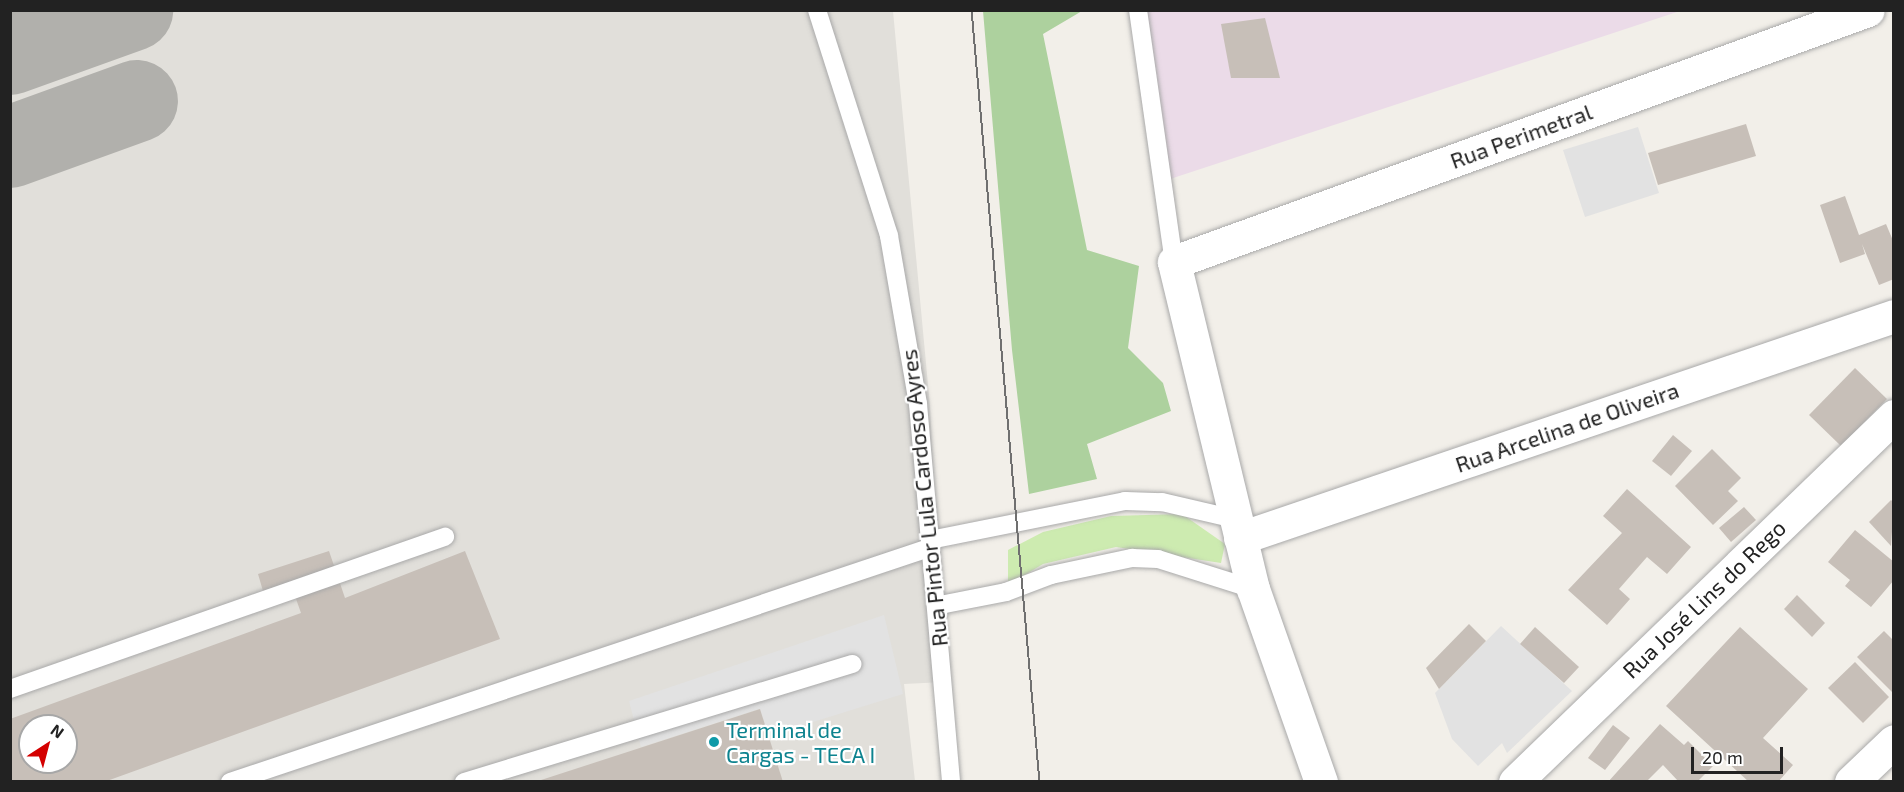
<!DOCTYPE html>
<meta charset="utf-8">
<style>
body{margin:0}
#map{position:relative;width:1904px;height:792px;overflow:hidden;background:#f2efe9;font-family:"Exo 2",sans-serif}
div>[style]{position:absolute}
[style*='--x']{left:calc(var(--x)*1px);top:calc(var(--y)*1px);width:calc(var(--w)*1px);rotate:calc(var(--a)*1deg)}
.industrial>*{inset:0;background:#ebdbe8}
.airport>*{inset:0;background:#e1dfda}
.grass>*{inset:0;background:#cdebb0}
.forest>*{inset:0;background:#add19e}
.parking>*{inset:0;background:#e2e2e2}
.taxiway>*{height:82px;margin:-41px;padding:0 41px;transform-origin:41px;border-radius:41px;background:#b1b0ac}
.building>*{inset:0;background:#c7bfb8}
.roads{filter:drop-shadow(0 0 2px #a9a9a9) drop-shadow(0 0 2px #a9a9a9)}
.lane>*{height:18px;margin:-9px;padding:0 9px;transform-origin:9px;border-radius:9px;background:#fff}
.street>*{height:33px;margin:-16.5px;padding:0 16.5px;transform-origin:16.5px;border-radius:16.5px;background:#fff}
.tram>*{height:1.5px;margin:-0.75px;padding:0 0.75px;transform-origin:0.75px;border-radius:0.75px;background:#707070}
.dots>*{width:16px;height:16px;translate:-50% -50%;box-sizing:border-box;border:3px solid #fff;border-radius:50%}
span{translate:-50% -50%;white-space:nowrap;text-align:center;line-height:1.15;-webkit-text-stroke:4.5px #fff;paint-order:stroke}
.street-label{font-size:22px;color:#222}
.culture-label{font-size:22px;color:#0d838f}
.left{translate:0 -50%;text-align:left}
.frame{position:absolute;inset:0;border:12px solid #222;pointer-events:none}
.north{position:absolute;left:18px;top:714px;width:60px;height:60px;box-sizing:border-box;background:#fff;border:2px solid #a7a7a7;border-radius:50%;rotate:36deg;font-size:16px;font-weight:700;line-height:24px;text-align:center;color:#222}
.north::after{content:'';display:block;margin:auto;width:21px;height:27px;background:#d40000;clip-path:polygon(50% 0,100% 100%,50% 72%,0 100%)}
.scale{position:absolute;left:1691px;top:747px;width:92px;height:27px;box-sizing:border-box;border:3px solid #222;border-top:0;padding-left:8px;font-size:18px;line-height:21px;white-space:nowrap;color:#222;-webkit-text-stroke:4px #fff;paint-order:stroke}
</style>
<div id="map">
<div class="industrial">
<i style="clip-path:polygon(1144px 10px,1680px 11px,1164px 181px)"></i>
</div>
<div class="airport">
<i style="clip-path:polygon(evenodd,10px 11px,893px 11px,930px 406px,944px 682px,904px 684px,915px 781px,11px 781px,10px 11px,30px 726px,66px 726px,66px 762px,30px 762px,30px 726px)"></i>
</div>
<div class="grass">
<i style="clip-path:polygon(1182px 514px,1225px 544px,1221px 563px,1116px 547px,1043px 564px,1008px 585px,1008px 550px,1043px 532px,1111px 516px)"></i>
</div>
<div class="forest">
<i style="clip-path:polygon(983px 11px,1082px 11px,1043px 34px,1087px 250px,1139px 266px,1128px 348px,1163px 383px,1171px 411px,1087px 444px,1097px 479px,1029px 494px,1012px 350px)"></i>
</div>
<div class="parking">
<i style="clip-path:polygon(1638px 127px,1659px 193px,1585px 217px,1563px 150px)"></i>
<i style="clip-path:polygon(884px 615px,903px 694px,768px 736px,759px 709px,641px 747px,629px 701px)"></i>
<i style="clip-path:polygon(1501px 626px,1572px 691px,1507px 753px,1502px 743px,1478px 766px,1452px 739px,1435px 693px)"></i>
</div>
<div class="taxiway">
<i style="--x:10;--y:54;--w:130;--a:-19.8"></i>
<i style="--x:10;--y:147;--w:135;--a:-19.9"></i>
</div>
<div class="building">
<i style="clip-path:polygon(1265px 18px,1280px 78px,1231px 78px,1221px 24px)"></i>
<i style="clip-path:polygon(1746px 124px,1756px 156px,1658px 185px,1648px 153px)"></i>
<i style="clip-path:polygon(1845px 196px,1859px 235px,1886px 224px,1894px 243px,1894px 279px,1879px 285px,1862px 244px,1865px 254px,1840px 263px,1820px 205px)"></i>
<i style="clip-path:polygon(1855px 368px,1887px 399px,1841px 446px,1809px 415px)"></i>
<i style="clip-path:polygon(1673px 435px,1692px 451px,1671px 476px,1652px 461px)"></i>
<i style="clip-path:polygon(1712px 449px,1741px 478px,1728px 491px,1738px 501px,1713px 525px,1675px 486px)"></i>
<i style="clip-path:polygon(1627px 489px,1691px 547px,1667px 574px,1647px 557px,1619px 589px,1630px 599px,1607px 625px,1568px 590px,1622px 533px,1603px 516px)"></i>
<i style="clip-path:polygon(1891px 500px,1894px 503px,1891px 546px,1869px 522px)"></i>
<i style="clip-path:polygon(1744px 507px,1756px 520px,1731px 542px,1719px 528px)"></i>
<i style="clip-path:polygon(1855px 530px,1894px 562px,1894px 580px,1871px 607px,1845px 586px,1850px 580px,1828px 562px)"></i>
<i style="clip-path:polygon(evenodd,329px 551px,345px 598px,465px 551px,500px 639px,104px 782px,10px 782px,10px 719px,301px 613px,290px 582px,263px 591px,258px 574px,329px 551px,30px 726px,66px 726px,66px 762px,30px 762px,30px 726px)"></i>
<i style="clip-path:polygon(1797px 595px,1825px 623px,1812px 637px,1784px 609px)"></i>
<i style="clip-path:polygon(1469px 624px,1486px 641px,1439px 689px,1426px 668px)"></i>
<i style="clip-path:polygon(1535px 627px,1579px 667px,1564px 683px,1520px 644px)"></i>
<i style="clip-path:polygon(1740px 627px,1808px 689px,1763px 738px,1793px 765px,1778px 782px,1749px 782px,1666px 706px)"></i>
<i style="clip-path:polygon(1884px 631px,1894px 641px,1894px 694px,1857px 657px)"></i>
<i style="clip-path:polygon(1855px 662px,1889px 697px,1863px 723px,1828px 688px)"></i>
<i style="clip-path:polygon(760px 709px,783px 782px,538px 782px,538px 781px)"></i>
<i style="clip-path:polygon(1660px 724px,1684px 745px,1688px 741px,1713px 766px,1697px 782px,1679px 782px,1663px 765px,1646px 782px,1608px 782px)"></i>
<i style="clip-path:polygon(1613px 725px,1630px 738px,1605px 770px,1588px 758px)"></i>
</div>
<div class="roads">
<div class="lane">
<i style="--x:817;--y:10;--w:237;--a:72.3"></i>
<i style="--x:889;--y:236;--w:170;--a:80.2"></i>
<i style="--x:918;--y:404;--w:379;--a:85"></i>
<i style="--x:1138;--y:10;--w:255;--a:81.9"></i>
<i style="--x:937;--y:616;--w:11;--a:-75"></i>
<i style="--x:940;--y:605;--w:67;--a:-11.1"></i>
<i style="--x:1006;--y:592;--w:48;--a:-20.7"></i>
<i style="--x:1051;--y:575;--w:83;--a:-11.9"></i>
<i style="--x:1132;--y:558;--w:26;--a:2"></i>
<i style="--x:1158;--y:559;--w:100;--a:17.5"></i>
<i style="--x:10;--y:689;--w:461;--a:-19.3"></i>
<i style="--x:230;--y:782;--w:737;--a:-18.51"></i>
<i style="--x:929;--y:548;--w:11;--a:-56"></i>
<i style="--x:935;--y:539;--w:194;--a:-11.3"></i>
<i style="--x:1125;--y:501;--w:37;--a:2"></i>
<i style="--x:1162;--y:502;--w:75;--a:13.1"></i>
<i style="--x:464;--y:782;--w:406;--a:-16.9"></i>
</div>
<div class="street">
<i style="--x:1240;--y:538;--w:691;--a:-18.75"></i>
<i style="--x:1321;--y:782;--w:205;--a:-109.4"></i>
<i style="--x:1253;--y:589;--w:336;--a:-103.6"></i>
<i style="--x:1174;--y:262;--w:738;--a:-19.96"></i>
<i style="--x:1515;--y:782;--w:527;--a:-44"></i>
<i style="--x:1851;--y:782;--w:59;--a:-43.6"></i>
</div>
</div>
<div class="tram">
<i style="--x:972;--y:10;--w:775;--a:84.97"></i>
</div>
<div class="dots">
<i style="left:714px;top:742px;background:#0f9aa8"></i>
</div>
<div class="street-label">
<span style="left:1521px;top:136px;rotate:-20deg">Rua Perimetral</span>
<span style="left:1567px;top:427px;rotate:-19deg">Rua Arcelina de Oliveira</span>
<span style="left:924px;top:498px;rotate:-96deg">Rua Pintor Lula Cardoso Ayres</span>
<span style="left:1704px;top:599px;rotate:-44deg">Rua José Lins do Rego</span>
</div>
<div class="culture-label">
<span class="left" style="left:726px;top:742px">Terminal de<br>Cargas - TECA I</span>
</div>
<div class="frame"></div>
<div class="north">N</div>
<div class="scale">20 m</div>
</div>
